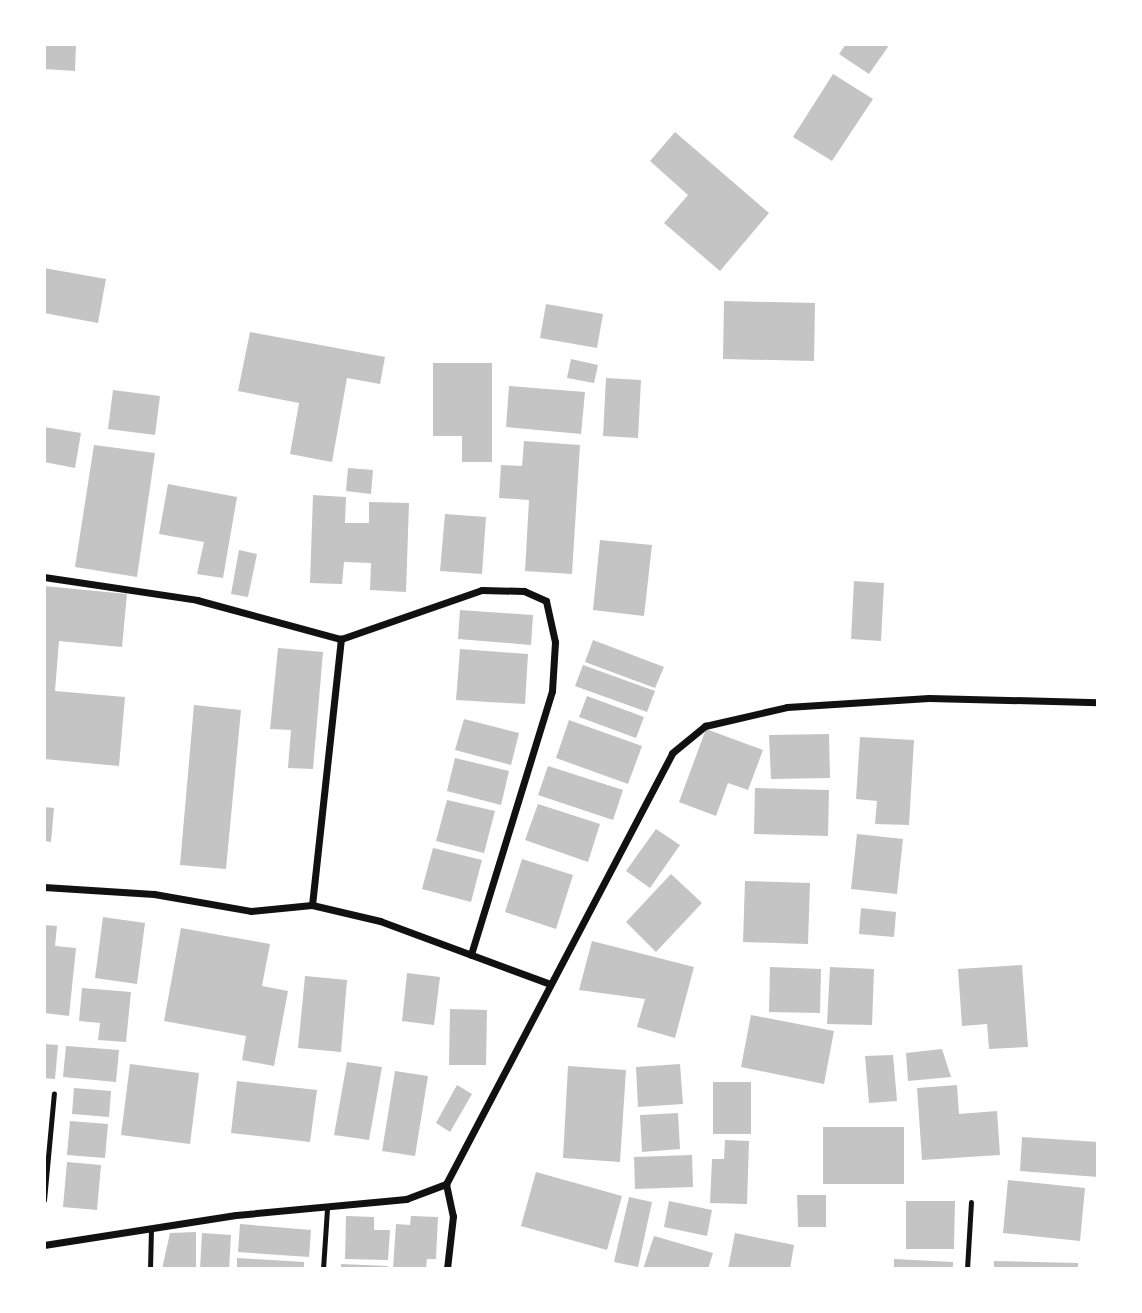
<!DOCTYPE html>
<style>
body{margin:0}
#map{position:relative;width:1142px;height:1313px;overflow:hidden;background:#fff;font-family:"Nunito Sans",sans-serif}
div>[style]{position:absolute}
[style*='--x']{left:calc(var(--x)*1px);top:calc(var(--y)*1px);width:calc(var(--w)*1px);rotate:calc(var(--a)*1deg)}
.building>*{inset:0;background:#c4c4c4}
.service>*{height:5px;margin:-2.5px;padding:0 2.5px;transform-origin:2.5px;border-radius:2.5px;background:#111}
.minor>*{height:7px;margin:-3.5px;padding:0 3.5px;transform-origin:3.5px;border-radius:3.5px;background:#111}
span{translate:-50% -50%;white-space:nowrap;text-align:center;line-height:1.15;-webkit-text-stroke:7px #fff;paint-order:stroke}
.frame{position:absolute;inset:0;border:46px solid #fff;pointer-events:none}
</style>
<div id="map">
<div class="building">
<i style="clip-path:polygon(44px 44px,76px 44px,75px 71px,44px 69px)"></i>
<i style="clip-path:polygon(846px 44px,890px 44px,869px 74px,839px 54px)"></i>
<i style="clip-path:polygon(833px 74px,873px 99px,832px 161px,793px 137px)"></i>
<i style="clip-path:polygon(675px 132px,769px 213px,720px 271px,664px 223px,688px 195px,650px 161px)"></i>
<i style="clip-path:polygon(44px 268px,106px 279px,98px 323px,44px 313px)"></i>
<i style="clip-path:polygon(724px 301px,815px 303px,814px 361px,723px 359px)"></i>
<i style="clip-path:polygon(546px 304px,603px 314px,597px 348px,540px 338px)"></i>
<i style="clip-path:polygon(250px 332px,385px 357px,380px 384px,347px 378px,332px 462px,290px 454px,299px 403px,238px 391px)"></i>
<i style="clip-path:polygon(571px 359px,598px 365px,594px 383px,567px 378px)"></i>
<i style="clip-path:polygon(433px 363px,492px 363px,492px 462px,462px 462px,462px 436px,433px 436px)"></i>
<i style="clip-path:polygon(606px 378px,641px 380px,638px 438px,603px 436px)"></i>
<i style="clip-path:polygon(509px 386px,585px 392px,581px 434px,506px 427px)"></i>
<i style="clip-path:polygon(113px 390px,160px 396px,155px 435px,108px 429px)"></i>
<i style="clip-path:polygon(44px 427px,81px 433px,75px 468px,44px 462px)"></i>
<i style="clip-path:polygon(524px 441px,580px 445px,572px 574px,525px 571px,529px 500px,499px 498px,501px 465px,522px 466px)"></i>
<i style="clip-path:polygon(94px 445px,155px 453px,137px 577px,75px 567px)"></i>
<i style="clip-path:polygon(348px 468px,373px 470px,371px 494px,346px 491px)"></i>
<i style="clip-path:polygon(168px 484px,237px 497px,223px 578px,197px 574px,204px 542px,159px 534px)"></i>
<i style="clip-path:polygon(313px 495px,346px 497px,345px 523px,369px 523px,369px 502px,409px 503px,406px 592px,370px 590px,371px 563px,344px 562px,342px 584px,310px 583px)"></i>
<i style="clip-path:polygon(445px 514px,486px 517px,482px 574px,440px 571px)"></i>
<i style="clip-path:polygon(600px 540px,652px 545px,644px 616px,593px 610px)"></i>
<i style="clip-path:polygon(239px 550px,257px 554px,248px 597px,231px 594px)"></i>
<i style="clip-path:polygon(854px 581px,884px 583px,881px 641px,851px 639px)"></i>
<i style="clip-path:polygon(44px 586px,127px 594px,122px 647px,59px 641px,55px 691px,125px 697px,119px 766px,44px 759px)"></i>
<i style="clip-path:polygon(460px 610px,533px 615px,531px 645px,458px 639px)"></i>
<i style="clip-path:polygon(593px 640px,664px 667px,655px 688px,585px 662px)"></i>
<i style="clip-path:polygon(278px 648px,323px 652px,313px 769px,288px 768px,291px 730px,270px 729px)"></i>
<i style="clip-path:polygon(460px 649px,528px 654px,525px 704px,456px 700px)"></i>
<i style="clip-path:polygon(583px 665px,655px 691px,647px 712px,575px 686px)"></i>
<i style="clip-path:polygon(587px 696px,644px 717px,636px 738px,579px 717px)"></i>
<i style="clip-path:polygon(194px 705px,241px 710px,226px 869px,180px 865px)"></i>
<i style="clip-path:polygon(464px 719px,519px 733px,511px 765px,455px 750px)"></i>
<i style="clip-path:polygon(569px 720px,642px 746px,628px 784px,556px 758px)"></i>
<i style="clip-path:polygon(706px 729px,763px 750px,748px 790px,728px 783px,716px 816px,679px 802px)"></i>
<i style="clip-path:polygon(829px 734px,830px 778px,771px 779px,769px 735px)"></i>
<i style="clip-path:polygon(860px 737px,914px 740px,909px 825px,875px 824px,877px 801px,856px 799px)"></i>
<i style="clip-path:polygon(455px 758px,509px 771px,501px 805px,447px 791px)"></i>
<i style="clip-path:polygon(548px 766px,623px 790px,613px 820px,538px 795px)"></i>
<i style="clip-path:polygon(755px 788px,829px 790px,828px 836px,754px 834px)"></i>
<i style="clip-path:polygon(447px 800px,495px 811px,484px 853px,436px 841px)"></i>
<i style="clip-path:polygon(538px 804px,600px 824px,588px 862px,525px 840px)"></i>
<i style="clip-path:polygon(44px 807px,54px 808px,51px 842px,44px 841px)"></i>
<i style="clip-path:polygon(656px 829px,680px 845px,650px 888px,626px 871px)"></i>
<i style="clip-path:polygon(857px 834px,903px 839px,897px 894px,851px 889px)"></i>
<i style="clip-path:polygon(433px 848px,482px 860px,471px 902px,422px 889px)"></i>
<i style="clip-path:polygon(522px 859px,573px 875px,556px 929px,505px 912px)"></i>
<i style="clip-path:polygon(671px 874px,702px 903px,656px 952px,626px 922px)"></i>
<i style="clip-path:polygon(745px 881px,810px 883px,808px 944px,743px 942px)"></i>
<i style="clip-path:polygon(861px 908px,896px 912px,894px 937px,859px 934px)"></i>
<i style="clip-path:polygon(103px 917px,145px 923px,137px 984px,95px 978px)"></i>
<i style="clip-path:polygon(44px 925px,57px 926px,55px 946px,76px 948px,69px 1016px,44px 1013px)"></i>
<i style="clip-path:polygon(181px 928px,270px 944px,262px 986px,288px 991px,274px 1066px,242px 1060px,246px 1036px,164px 1021px)"></i>
<i style="clip-path:polygon(592px 941px,694px 967px,675px 1038px,637px 1027px,645px 999px,579px 990px)"></i>
<i style="clip-path:polygon(1022px 965px,1028px 1047px,989px 1049px,987px 1024px,962px 1026px,958px 969px)"></i>
<i style="clip-path:polygon(770px 967px,821px 969px,820px 1013px,769px 1012px)"></i>
<i style="clip-path:polygon(830px 967px,874px 969px,872px 1025px,827px 1024px)"></i>
<i style="clip-path:polygon(407px 973px,440px 977px,434px 1025px,402px 1021px)"></i>
<i style="clip-path:polygon(305px 976px,347px 980px,341px 1052px,298px 1048px)"></i>
<i style="clip-path:polygon(82px 988px,131px 992px,126px 1042px,98px 1040px,100px 1023px,79px 1021px)"></i>
<i style="clip-path:polygon(450px 1009px,487px 1010px,486px 1065px,449px 1065px)"></i>
<i style="clip-path:polygon(751px 1015px,834px 1031px,824px 1084px,741px 1067px)"></i>
<i style="clip-path:polygon(44px 1044px,58px 1045px,55px 1079px,44px 1078px)"></i>
<i style="clip-path:polygon(66px 1046px,119px 1050px,116px 1082px,63px 1077px)"></i>
<i style="clip-path:polygon(942px 1049px,951px 1077px,908px 1081px,906px 1053px)"></i>
<i style="clip-path:polygon(893px 1055px,897px 1101px,869px 1103px,865px 1056px)"></i>
<i style="clip-path:polygon(347px 1062px,382px 1067px,369px 1140px,334px 1135px)"></i>
<i style="clip-path:polygon(130px 1064px,199px 1073px,190px 1144px,121px 1135px)"></i>
<i style="clip-path:polygon(680px 1064px,683px 1104px,638px 1107px,636px 1067px)"></i>
<i style="clip-path:polygon(568px 1066px,626px 1070px,620px 1162px,563px 1158px)"></i>
<i style="clip-path:polygon(395px 1071px,428px 1076px,415px 1156px,382px 1151px)"></i>
<i style="clip-path:polygon(237px 1081px,317px 1090px,310px 1142px,231px 1133px)"></i>
<i style="clip-path:polygon(713px 1082px,751px 1082px,751px 1134px,713px 1134px)"></i>
<i style="clip-path:polygon(457px 1085px,472px 1094px,450px 1132px,436px 1123px)"></i>
<i style="clip-path:polygon(957px 1085px,959px 1114px,997px 1111px,1000px 1155px,922px 1160px,917px 1088px)"></i>
<i style="clip-path:polygon(74px 1088px,111px 1091px,109px 1117px,72px 1114px)"></i>
<i style="clip-path:polygon(678px 1113px,680px 1149px,642px 1152px,640px 1115px)"></i>
<i style="clip-path:polygon(70px 1121px,108px 1124px,105px 1158px,67px 1155px)"></i>
<i style="clip-path:polygon(823px 1127px,904px 1127px,904px 1184px,823px 1184px)"></i>
<i style="clip-path:polygon(1022px 1137px,1098px 1142px,1098px 1177px,1020px 1171px)"></i>
<i style="clip-path:polygon(725px 1140px,749px 1141px,747px 1204px,710px 1203px,712px 1159px,724px 1159px)"></i>
<i style="clip-path:polygon(692px 1155px,693px 1187px,635px 1189px,634px 1157px)"></i>
<i style="clip-path:polygon(67px 1162px,101px 1165px,97px 1210px,63px 1207px)"></i>
<i style="clip-path:polygon(536px 1172px,622px 1196px,607px 1250px,521px 1226px)"></i>
<i style="clip-path:polygon(1008px 1180px,1085px 1188px,1080px 1241px,1003px 1233px)"></i>
<i style="clip-path:polygon(797px 1195px,826px 1195px,826px 1227px,798px 1227px)"></i>
<i style="clip-path:polygon(629px 1197px,652px 1202px,638px 1267px,614px 1262px)"></i>
<i style="clip-path:polygon(669px 1201px,712px 1210px,707px 1236px,664px 1227px)"></i>
<i style="clip-path:polygon(906px 1201px,955px 1201px,954px 1249px,906px 1249px)"></i>
<i style="clip-path:polygon(346px 1216px,374px 1217px,374px 1230px,390px 1230px,388px 1260px,345px 1259px)"></i>
<i style="clip-path:polygon(411px 1216px,438px 1217px,436px 1259px,427px 1259px,426px 1269px,393px 1269px,396px 1224px,410px 1225px)"></i>
<i style="clip-path:polygon(240px 1224px,311px 1230px,309px 1257px,238px 1252px)"></i>
<i style="clip-path:polygon(196px 1232px,196px 1269px,162px 1269px,170px 1233px)"></i>
<i style="clip-path:polygon(202px 1233px,231px 1235px,229px 1269px,200px 1269px)"></i>
<i style="clip-path:polygon(735px 1233px,794px 1245px,790px 1269px,728px 1269px)"></i>
<i style="clip-path:polygon(654px 1236px,713px 1253px,708px 1269px,643px 1269px)"></i>
<i style="clip-path:polygon(237px 1258px,304px 1262px,304px 1269px,237px 1269px)"></i>
<i style="clip-path:polygon(894px 1259px,953px 1262px,953px 1269px,894px 1269px)"></i>
<i style="clip-path:polygon(994px 1261px,1078px 1263px,1078px 1269px,994px 1269px)"></i>
<i style="clip-path:polygon(341px 1264px,388px 1266px,388px 1269px,341px 1269px)"></i>
</div>
<div class="service">
<i style="--x:44;--y:1200;--w:107;--a:-84.7"></i>
<i style="--x:150;--y:1269;--w:41;--a:-88.6"></i>
<i style="--x:323;--y:1269;--w:60;--a:-86.2"></i>
<i style="--x:967;--y:1269;--w:67;--a:-86.6"></i>
</div>
<div class="minor">
<i style="--x:44;--y:577;--w:155;--a:8.5"></i>
<i style="--x:197;--y:600;--w:149;--a:15.2"></i>
<i style="--x:44;--y:887;--w:110;--a:3.6"></i>
<i style="--x:154;--y:894;--w:98;--a:9.9"></i>
<i style="--x:251;--y:911;--w:61;--a:-5.6"></i>
<i style="--x:312;--y:905;--w:70;--a:13.2"></i>
<i style="--x:380;--y:921;--w:179;--a:20.3"></i>
<i style="--x:312;--y:905;--w:268;--a:-83.8"></i>
<i style="--x:341;--y:639;--w:149;--a:-19.2"></i>
<i style="--x:482;--y:590;--w:42;--a:1.4"></i>
<i style="--x:524;--y:591;--w:24;--a:24"></i>
<i style="--x:546;--y:601;--w:42;--a:77.6"></i>
<i style="--x:555;--y:642;--w:49;--a:93.5"></i>
<i style="--x:552;--y:691;--w:276;--a:107.1"></i>
<i style="--x:446;--y:1184;--w:33;--a:78"></i>
<i style="--x:453;--y:1216;--w:53;--a:96.5"></i>
<i style="--x:44;--y:1245;--w:194;--a:-8.9"></i>
<i style="--x:236;--y:1215;--w:171;--a:-5.4"></i>
<i style="--x:406;--y:1199;--w:43;--a:-20.6"></i>
<i style="--x:446;--y:1184;--w:487;--a:-62.3"></i>
<i style="--x:672;--y:753;--w:43;--a:-39.3"></i>
<i style="--x:705;--y:726;--w:84;--a:-13"></i>
<i style="--x:787;--y:707;--w:142;--a:-3.6"></i>
<i style="--x:929;--y:698;--w:169;--a:1.4"></i>
</div>
<div class="frame"></div>
</div>
